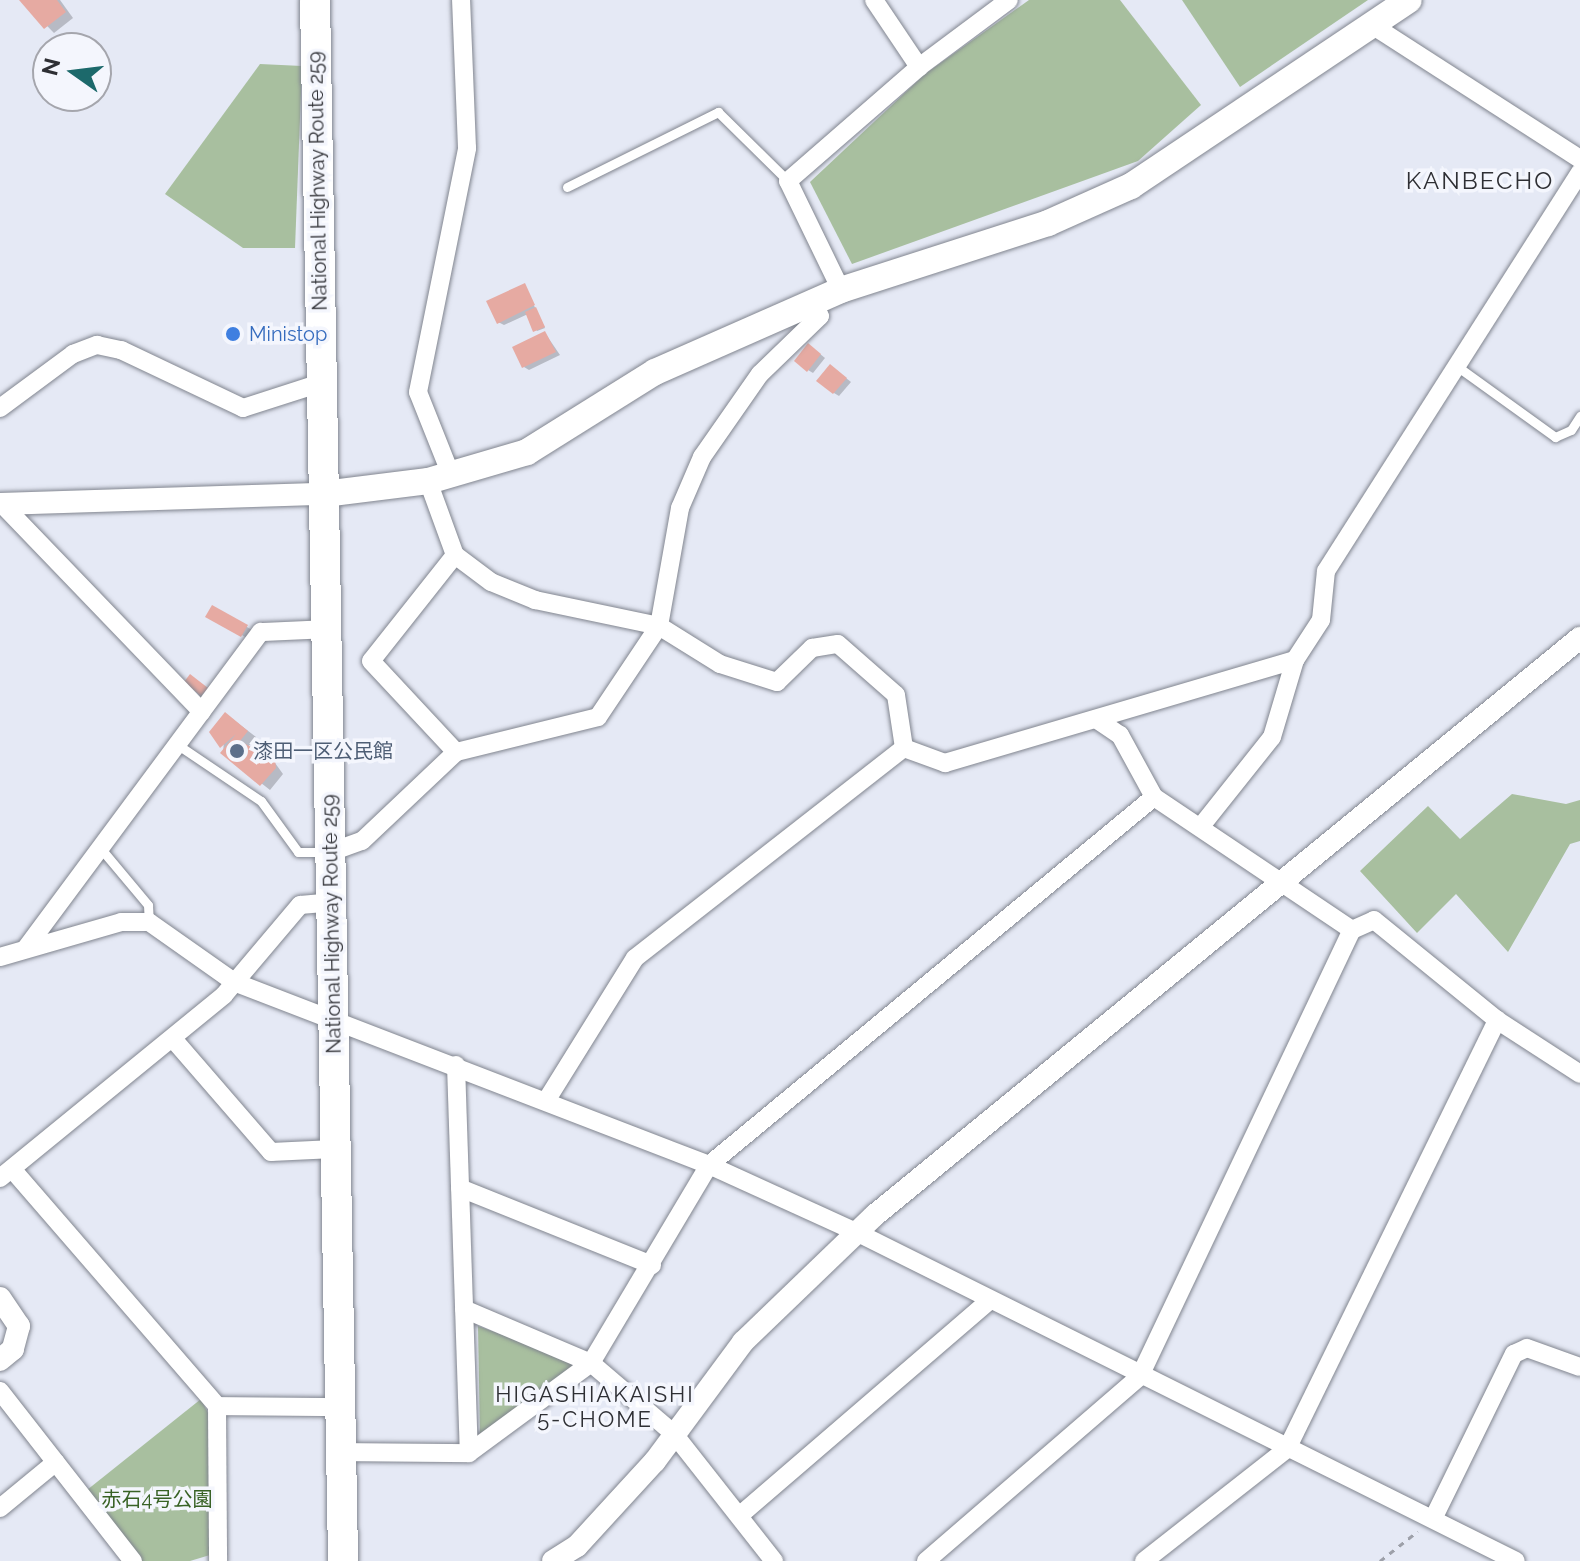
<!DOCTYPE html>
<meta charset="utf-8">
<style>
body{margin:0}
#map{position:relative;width:1580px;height:1561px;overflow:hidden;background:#e5e9f5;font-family:Raleway,"Noto Sans JP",sans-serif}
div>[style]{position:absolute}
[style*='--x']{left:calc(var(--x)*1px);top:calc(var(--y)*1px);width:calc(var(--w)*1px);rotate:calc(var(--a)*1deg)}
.green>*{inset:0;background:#a8bf9f}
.shadow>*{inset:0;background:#0003}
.building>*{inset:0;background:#e6aaa2}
.path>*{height:3px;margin-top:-1.5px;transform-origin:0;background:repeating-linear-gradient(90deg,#9da0a9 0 6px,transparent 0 12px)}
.roads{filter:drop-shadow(0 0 2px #81858f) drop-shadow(0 0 2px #81858f)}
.service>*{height:9px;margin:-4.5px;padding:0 4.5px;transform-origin:4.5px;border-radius:4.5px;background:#fff}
.minor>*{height:18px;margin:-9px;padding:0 9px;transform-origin:9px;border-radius:9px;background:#fff}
.tertiary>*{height:22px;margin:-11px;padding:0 11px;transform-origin:11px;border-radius:11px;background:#fff}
.secondary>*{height:26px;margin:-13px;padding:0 13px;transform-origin:13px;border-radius:13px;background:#fff}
.trunk>*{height:30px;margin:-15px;padding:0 15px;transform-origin:15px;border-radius:15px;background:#fff}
.dots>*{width:22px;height:22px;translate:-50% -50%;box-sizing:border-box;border:4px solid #f4f6fd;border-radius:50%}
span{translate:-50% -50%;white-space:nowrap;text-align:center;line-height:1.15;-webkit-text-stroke:7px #f4f6fd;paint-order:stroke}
.street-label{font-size:20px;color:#2e2f34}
.shop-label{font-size:20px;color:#366cbe}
.left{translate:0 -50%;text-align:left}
.service-label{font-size:20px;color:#4e5e75}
.park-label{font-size:20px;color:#386225}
.neighbourhood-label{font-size:22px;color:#2e2f34;letter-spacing:2px}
.quarter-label{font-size:24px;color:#2e2f34;letter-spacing:2px}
.north{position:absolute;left:32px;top:32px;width:80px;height:80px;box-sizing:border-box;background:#f4f6fd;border:2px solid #a5a6ad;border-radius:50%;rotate:284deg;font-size:22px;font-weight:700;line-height:32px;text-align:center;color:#2e2f34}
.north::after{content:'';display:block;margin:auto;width:28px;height:36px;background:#1c696b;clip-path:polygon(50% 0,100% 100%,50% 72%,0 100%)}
</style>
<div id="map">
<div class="green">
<i style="clip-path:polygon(1029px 0,1120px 0,1201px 105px,1138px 161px,852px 264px,810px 182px,925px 74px)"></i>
<i style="clip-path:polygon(1182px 0,1368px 0,1240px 87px)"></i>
<i style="clip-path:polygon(260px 64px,302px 66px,295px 248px,243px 248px,165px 194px)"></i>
<i style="clip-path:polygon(1512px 794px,1566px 804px,1580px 800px,1580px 841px,1570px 844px,1508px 952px,1456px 894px,1417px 933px,1360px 871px,1428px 806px,1460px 839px)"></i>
<i style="clip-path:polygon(478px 1326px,580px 1363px,480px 1438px)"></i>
<i style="clip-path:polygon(201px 1399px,208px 1413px,210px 1555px,190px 1561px,141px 1561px,87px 1490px)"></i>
</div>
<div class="shadow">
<i style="clip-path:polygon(22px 0,60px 0,73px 18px,54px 33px)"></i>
<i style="clip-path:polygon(524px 285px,545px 328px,537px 331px,528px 314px,504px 325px,498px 322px)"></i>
<i style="clip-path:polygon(545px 333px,560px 355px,529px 370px,524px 367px)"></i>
<i style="clip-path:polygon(814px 349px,825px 358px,813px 373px,808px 370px)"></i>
<i style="clip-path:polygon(836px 370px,851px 382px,839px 396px,834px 393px)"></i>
<i style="clip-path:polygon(213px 607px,252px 630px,247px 638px,208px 616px)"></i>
<i style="clip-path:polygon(226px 714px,256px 737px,248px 747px,270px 756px,283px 774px,270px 790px,223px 753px)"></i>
</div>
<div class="building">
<i style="clip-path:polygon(19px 0,57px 0,66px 12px,44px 29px)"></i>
<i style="clip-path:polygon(525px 283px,535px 305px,497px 324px,486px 301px)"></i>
<i style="clip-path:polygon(536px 307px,545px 327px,533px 332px,525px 312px)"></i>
<i style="clip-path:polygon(545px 331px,556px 352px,522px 368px,512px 347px)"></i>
<i style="clip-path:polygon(808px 343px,821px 354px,807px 372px,794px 361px)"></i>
<i style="clip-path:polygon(830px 364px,847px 378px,833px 394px,816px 381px)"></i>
<i style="clip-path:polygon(212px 605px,248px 625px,241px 637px,205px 617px)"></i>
<i style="clip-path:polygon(190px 674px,208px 688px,201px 696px,184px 682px)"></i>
<i style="clip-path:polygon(225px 712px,248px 731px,240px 741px,275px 760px,276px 768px,260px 786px,220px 753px,236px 734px,220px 748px,209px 732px)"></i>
</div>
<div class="path">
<i style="--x:1380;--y:1561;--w:48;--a:-38.3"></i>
</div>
<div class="roads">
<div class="service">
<i style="--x:567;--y:187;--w:169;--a:-26.4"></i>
<i style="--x:718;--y:112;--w:98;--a:44.6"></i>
<i style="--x:1458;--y:367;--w:120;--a:35.8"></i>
<i style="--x:1555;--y:437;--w:17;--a:-24"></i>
<i style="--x:1571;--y:430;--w:17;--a:-57"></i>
<i style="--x:178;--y:745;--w:100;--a:34"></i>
<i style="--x:261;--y:801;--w:63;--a:54"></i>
<i style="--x:298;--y:852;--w:29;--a:0"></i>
<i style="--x:102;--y:850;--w:72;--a:50.1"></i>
<i style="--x:148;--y:905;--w:17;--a:87"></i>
</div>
<div class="minor">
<i style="--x:874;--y:0;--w:81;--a:56.1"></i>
<i style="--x:1372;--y:25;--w:247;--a:32.8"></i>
<i style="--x:841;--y:290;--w:121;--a:-115.9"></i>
<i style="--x:788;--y:181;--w:174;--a:-41"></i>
<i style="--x:919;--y:67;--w:112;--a:-36.7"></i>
<i style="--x:0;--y:408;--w:91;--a:-36.5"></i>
<i style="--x:73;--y:354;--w:26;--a:-21"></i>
<i style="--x:97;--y:345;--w:25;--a:12"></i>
<i style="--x:121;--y:350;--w:135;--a:25.4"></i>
<i style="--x:243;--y:408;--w:82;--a:-17.8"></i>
<i style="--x:451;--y:475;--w:89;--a:-111.7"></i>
<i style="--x:418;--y:392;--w:249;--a:-78.6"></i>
<i style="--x:467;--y:148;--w:148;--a:-92.3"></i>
<i style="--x:428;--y:481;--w:79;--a:70"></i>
<i style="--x:455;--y:555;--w:45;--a:36.9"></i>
<i style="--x:491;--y:582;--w:48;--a:22.2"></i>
<i style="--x:535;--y:600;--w:127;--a:11.8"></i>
<i style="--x:659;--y:626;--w:72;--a:31.9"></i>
<i style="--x:720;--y:664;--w:60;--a:17.5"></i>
<i style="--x:777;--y:682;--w:49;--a:-44.2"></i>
<i style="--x:812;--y:648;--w:26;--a:-9"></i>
<i style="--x:838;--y:644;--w:77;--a:41.3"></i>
<i style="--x:896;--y:695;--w:54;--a:81.4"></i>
<i style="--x:0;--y:502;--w:291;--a:46.1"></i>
<i style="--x:455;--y:555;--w:135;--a:128.4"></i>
<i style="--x:371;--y:661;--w:125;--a:47"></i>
<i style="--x:1096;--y:719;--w:29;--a:34"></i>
<i style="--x:1120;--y:735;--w:71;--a:61.3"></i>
<i style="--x:1154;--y:797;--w:239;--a:33.9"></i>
<i style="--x:904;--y:748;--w:44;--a:20.1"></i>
<i style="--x:945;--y:763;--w:365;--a:-16.4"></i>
<i style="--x:1202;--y:825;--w:112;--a:-51.5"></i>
<i style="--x:1272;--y:737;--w:80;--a:-73.4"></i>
<i style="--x:1295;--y:660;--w:48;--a:-57"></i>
<i style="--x:1321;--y:620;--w:49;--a:-84.2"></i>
<i style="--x:1326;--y:571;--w:473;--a:-57.5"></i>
<i style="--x:331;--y:852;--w:33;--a:-20"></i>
<i style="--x:362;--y:841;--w:129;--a:-43.4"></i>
<i style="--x:456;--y:752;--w:146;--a:-13.8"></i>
<i style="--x:598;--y:717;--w:110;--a:-56.2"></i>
<i style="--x:659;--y:626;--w:120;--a:-79.9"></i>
<i style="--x:680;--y:508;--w:56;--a:-66.7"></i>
<i style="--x:702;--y:457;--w:101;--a:-55.1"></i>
<i style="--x:760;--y:374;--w:83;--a:-44"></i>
<i style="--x:820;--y:316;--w:15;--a:-122"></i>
<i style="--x:26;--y:948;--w:394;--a:-53.4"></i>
<i style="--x:261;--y:632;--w:65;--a:-2.6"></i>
<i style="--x:0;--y:957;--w:126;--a:-16.1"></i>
<i style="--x:121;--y:922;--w:28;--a:0"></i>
<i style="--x:149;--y:922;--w:104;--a:35.2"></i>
<i style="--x:234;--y:982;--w:509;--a:21.07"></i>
<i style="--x:709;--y:1165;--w:162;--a:24.5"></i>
<i style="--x:856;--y:1232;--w:737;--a:26.5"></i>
<i style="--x:174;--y:1040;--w:148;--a:49.1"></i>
<i style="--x:271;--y:1152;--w:63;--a:-2.7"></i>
<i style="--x:456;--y:1065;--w:388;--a:88.1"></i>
<i style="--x:546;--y:1101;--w:168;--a:-58.1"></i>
<i style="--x:635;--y:958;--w:341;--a:-38"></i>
<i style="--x:12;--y:1169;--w:313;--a:49.1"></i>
<i style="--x:217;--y:1406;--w:155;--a:89.6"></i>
<i style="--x:0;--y:1178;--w:289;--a:-39.2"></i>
<i style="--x:224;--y:995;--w:118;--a:-49.8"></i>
<i style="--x:300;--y:905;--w:32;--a:-5"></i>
<i style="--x:460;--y:1188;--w:207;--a:21.9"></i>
<i style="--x:464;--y:1309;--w:138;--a:23"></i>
<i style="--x:591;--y:1363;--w:109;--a:40.5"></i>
<i style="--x:674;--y:1434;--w:162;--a:51.8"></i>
<i style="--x:0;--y:1391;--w:216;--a:52"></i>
<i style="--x:217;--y:1406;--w:123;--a:0.5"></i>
<i style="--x:342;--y:1452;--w:127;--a:0.5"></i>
<i style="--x:469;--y:1453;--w:152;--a:-36.4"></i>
<i style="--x:591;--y:1363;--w:230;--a:-59.2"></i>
<i style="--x:709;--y:1165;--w:577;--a:-39.59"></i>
<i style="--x:0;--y:1508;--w:72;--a:-39.4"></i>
<i style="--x:739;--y:1516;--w:331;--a:-40.7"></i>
<i style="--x:1433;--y:1519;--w:184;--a:-63.9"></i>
<i style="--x:1514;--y:1354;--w:14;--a:-25"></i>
<i style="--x:1527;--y:1348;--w:56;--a:19.7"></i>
<i style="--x:926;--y:1561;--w:283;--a:-40.8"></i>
<i style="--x:1140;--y:1376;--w:494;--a:-64.6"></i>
<i style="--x:1352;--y:930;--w:24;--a:-24"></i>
<i style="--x:1374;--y:920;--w:159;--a:39.1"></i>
<i style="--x:1497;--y:1020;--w:99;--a:33"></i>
<i style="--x:1144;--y:1561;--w:182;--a:-38.1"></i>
<i style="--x:1287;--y:1449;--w:478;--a:-63.9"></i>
</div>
<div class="tertiary">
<i style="--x:0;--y:504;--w:324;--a:-1.8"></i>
<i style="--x:0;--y:1298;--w:34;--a:56"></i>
<i style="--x:19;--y:1326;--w:24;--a:105"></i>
<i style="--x:13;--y:1349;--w:17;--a:140"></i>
<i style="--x:553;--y:1561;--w:28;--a:-32"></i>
<i style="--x:577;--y:1546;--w:115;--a:-47.5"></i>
<i style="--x:655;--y:1461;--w:148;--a:-53.5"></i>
<i style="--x:743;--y:1342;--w:183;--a:-43.9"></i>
<i style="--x:875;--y:1215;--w:911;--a:-39.3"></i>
</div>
<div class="secondary">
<i style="--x:324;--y:494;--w:105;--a:-7.1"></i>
<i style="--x:428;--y:481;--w:103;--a:-16.3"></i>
<i style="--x:527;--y:452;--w:151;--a:-32"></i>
<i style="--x:655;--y:372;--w:203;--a:-23.8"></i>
<i style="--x:841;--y:290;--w:218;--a:-17.9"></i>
<i style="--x:1048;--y:223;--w:91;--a:-24"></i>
<i style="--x:1131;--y:186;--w:334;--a:-33.8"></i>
</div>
<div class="trunk">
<i style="--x:315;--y:0;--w:1561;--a:88.97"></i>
</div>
</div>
<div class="dots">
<i style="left:233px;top:334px;background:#3f7fe0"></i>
<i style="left:237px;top:751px;background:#5c6f8a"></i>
</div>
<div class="street-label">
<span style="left:318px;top:181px;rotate:-91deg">National Highway Route 259</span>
<span style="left:332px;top:924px;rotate:-91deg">National Highway Route 259</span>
</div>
<div class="shop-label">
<span class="left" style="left:249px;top:334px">Ministop</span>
</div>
<div class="service-label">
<span class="left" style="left:253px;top:751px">漆田一区公民館</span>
</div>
<div class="park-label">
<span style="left:157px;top:1499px">赤石4号公園</span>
</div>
<div class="neighbourhood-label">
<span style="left:595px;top:1407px">HIGASHIAKAISHI<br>5-CHOME</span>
</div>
<div class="quarter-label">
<span style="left:1480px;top:181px">KANBECHO</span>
</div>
<div class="north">N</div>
</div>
